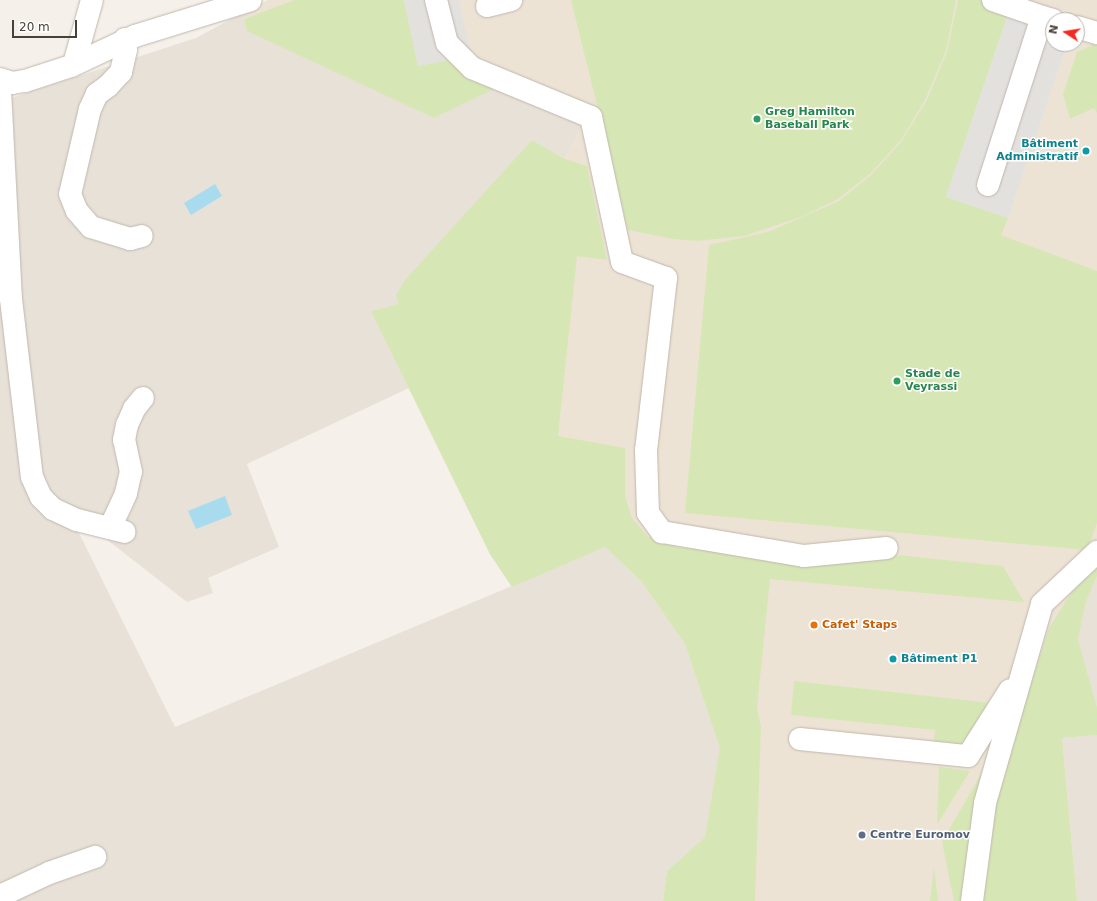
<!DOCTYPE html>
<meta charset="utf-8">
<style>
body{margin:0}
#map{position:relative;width:1097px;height:901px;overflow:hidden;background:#f5f0ea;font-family:"DejaVu Sans",sans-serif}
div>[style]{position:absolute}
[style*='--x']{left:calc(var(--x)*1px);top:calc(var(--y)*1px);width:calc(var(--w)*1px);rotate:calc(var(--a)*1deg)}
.residential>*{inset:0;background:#e8e1d8}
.education>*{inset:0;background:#ede3d5}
.green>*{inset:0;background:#d6e7b5}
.parking>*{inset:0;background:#e3e1de}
.water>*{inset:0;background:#a9dbef}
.roads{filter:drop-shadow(0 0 1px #c0b7ad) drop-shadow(0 0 1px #c0b7ad)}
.minor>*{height:22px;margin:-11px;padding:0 11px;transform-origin:11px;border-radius:11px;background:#fff}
.dots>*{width:11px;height:11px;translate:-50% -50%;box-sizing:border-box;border:2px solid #fff;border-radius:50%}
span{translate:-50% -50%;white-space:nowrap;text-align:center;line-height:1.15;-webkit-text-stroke:3px #fff;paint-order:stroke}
.leisure-label{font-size:11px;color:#27864d;font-weight:700}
.left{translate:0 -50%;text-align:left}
.culture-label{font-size:11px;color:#0d838f;font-weight:700}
.right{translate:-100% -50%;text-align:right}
.food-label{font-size:11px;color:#c56008;font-weight:700}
.service-label{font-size:11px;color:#4e5e75;font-weight:700}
.north{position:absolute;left:1045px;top:12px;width:40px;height:40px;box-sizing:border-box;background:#fff;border:1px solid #b6b3af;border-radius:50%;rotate:282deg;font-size:11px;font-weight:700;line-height:16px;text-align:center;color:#494038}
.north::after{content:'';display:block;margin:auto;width:14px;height:18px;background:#f42922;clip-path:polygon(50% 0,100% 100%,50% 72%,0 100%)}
.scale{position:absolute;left:12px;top:20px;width:65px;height:18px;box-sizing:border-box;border:2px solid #494038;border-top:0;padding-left:5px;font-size:12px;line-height:14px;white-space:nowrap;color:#494038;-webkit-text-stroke:3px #fff;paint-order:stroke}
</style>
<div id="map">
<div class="residential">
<i style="clip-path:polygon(242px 13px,244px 19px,494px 89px,584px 122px,565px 159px,532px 140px,400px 304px,372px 311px,409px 388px,247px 464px,279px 547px,208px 578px,213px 593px,187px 602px,97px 532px,77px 529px,175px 727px,605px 547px,641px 581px,685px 644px,722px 753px,705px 837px,667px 871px,663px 901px,0 901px,0 91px,14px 97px,196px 38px)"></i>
<i style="clip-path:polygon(1097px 576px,1097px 707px,1078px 639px,1086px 602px)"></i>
<i style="clip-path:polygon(1097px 735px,1097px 901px,1077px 901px,1062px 738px)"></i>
</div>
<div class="education">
<i style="clip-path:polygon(evenodd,268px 0,1097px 0,1097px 576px,1086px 602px,1078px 639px,1097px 707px,1097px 735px,1062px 738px,1077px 901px,663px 901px,667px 871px,705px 837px,722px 754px,685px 644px,641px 581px,605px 547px,512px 587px,490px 554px,371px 311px,399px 304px,396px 295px,405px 280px,532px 140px,565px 159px,584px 122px,494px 89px,434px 118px,247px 31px,242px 13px,268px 0,1053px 20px,1077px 20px,1077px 44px,1053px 44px,1053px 20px)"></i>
</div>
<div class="green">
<i style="clip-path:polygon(294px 0,404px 0,418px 66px,448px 60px,494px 89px,434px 118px,247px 31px,244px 19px)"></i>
<i style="clip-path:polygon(571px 0,956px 0,946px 51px,926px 98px,901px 140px,871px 173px,838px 199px,801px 217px,744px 236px,697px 241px,673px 239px,628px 230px)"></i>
<i style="clip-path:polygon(958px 0,984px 0,1008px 14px,946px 197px,1008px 218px,1001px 235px,1097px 271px,1097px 523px,1087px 550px,685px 513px,709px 245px,768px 232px,839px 201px,871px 175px,901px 142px,927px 100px,947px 52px)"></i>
<i style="clip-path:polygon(1097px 43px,1097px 113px,1094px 108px,1070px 119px,1063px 94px,1077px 52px)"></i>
<i style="clip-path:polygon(532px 140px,565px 159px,587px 166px,607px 260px,577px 256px,558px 436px,625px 448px,625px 496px,632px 518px,647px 536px,680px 548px,887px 554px,1003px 566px,1024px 602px,770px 579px,757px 708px,761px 727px,755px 901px,663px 901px,667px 871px,705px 837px,720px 748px,685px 644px,641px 581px,605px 547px,512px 587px,490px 554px,371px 311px,399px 304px,396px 295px,405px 280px)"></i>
<i style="clip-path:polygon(1097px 565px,1097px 576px,1086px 602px,1078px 639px,1097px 707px,1097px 735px,1062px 738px,1077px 901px,978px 901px,992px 805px,1049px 628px,1073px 590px)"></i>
<i style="clip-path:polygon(794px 681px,991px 703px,961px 751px,933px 747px,935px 730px,791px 715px)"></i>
<i style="clip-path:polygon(939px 767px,970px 771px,937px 825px)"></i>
<i style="clip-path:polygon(981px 774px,963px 901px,954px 901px,942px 842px)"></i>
<i style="clip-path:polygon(934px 866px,938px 901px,930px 901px)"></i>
</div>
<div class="parking">
<i style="clip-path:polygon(404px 0,459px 0,471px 55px,418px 66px)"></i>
<i style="clip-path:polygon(1008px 14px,1053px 29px,1053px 44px,1067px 44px,1008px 218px,946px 197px)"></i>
</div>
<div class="water">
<i style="clip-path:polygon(215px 184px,222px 196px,191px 215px,184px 203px)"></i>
<i style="clip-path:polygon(225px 496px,232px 515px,196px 529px,188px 511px)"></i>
</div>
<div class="roads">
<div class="minor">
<i style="--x:436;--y:0;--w:44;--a:75.7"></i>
<i style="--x:447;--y:43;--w:35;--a:45"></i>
<i style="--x:472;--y:68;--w:129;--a:22.4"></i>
<i style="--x:591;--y:117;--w:148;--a:77.9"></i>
<i style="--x:622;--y:262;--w:47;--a:20"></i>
<i style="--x:666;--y:278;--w:173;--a:96.6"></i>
<i style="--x:646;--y:450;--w:63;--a:88.2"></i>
<i style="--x:648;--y:513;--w:24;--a:54"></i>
<i style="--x:662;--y:532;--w:144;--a:9.6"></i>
<i style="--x:804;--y:556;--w:83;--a:-5.5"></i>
<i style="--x:993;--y:0;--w:52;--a:19.1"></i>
<i style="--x:487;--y:6;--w:25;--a:-14"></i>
<i style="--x:1077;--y:27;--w:21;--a:17"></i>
<i style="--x:125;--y:39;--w:11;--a:85"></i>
<i style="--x:126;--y:50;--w:23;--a:103"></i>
<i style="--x:121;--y:72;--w:19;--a:133"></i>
<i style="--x:108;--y:86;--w:14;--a:144"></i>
<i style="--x:97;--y:94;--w:17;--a:115"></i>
<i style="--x:90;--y:109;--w:87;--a:103.2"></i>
<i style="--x:70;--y:194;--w:18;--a:68"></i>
<i style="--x:77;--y:211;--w:21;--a:49"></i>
<i style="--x:91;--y:227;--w:41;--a:17.1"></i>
<i style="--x:130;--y:239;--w:12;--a:-14"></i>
<i style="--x:74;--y:64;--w:66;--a:-74.3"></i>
<i style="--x:0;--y:79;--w:13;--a:18"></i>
<i style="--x:12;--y:83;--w:13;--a:-9"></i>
<i style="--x:25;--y:81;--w:48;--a:-18.1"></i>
<i style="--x:71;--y:66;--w:71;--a:-25.1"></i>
<i style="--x:135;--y:36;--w:121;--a:-17.2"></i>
<i style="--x:0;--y:90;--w:209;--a:87"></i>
<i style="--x:11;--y:299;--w:179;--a:83.3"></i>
<i style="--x:32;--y:477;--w:22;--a:66"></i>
<i style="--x:41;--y:497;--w:17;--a:45"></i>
<i style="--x:53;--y:509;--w:26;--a:25"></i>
<i style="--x:77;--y:520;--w:49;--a:14"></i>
<i style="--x:988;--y:185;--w:176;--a:-72.2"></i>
<i style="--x:1042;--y:17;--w:11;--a:15"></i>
<i style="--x:110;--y:528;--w:38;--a:-65"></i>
<i style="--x:126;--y:493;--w:22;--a:-77"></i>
<i style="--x:131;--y:472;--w:33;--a:-102"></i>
<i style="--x:124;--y:440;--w:15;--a:-79"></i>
<i style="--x:127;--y:425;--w:17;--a:-66"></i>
<i style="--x:134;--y:409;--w:14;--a:-51"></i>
<i style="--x:800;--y:739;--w:169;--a:5.8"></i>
<i style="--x:968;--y:756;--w:78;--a:-57.5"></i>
<i style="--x:0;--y:896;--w:54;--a:-25.1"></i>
<i style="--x:49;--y:873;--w:49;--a:-19.2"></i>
<i style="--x:972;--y:901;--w:99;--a:-82.4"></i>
<i style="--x:985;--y:803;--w:207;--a:-74"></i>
<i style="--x:1042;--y:604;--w:76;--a:-43.4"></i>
</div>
</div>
<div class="dots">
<i style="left:757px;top:119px;background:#2e9e5b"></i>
<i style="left:1086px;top:151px;background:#0f9aa8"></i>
<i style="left:897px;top:381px;background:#2e9e5b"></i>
<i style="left:814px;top:625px;background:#e8710a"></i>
<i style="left:893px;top:659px;background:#0f9aa8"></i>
<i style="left:862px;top:835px;background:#5c6f8a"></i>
</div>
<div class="leisure-label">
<span class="left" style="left:765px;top:119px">Greg Hamilton<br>Baseball Park</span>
<span class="left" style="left:905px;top:381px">Stade de<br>Veyrassi</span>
</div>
<div class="culture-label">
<span class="right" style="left:1078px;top:151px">Bâtiment<br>Administratif</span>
<span class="left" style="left:901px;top:659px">Bâtiment P1</span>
</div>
<div class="food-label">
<span class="left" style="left:822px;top:625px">Cafet' Staps</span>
</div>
<div class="service-label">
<span class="left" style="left:870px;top:835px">Centre Euromov</span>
</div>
<div class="north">N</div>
<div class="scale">20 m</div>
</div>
